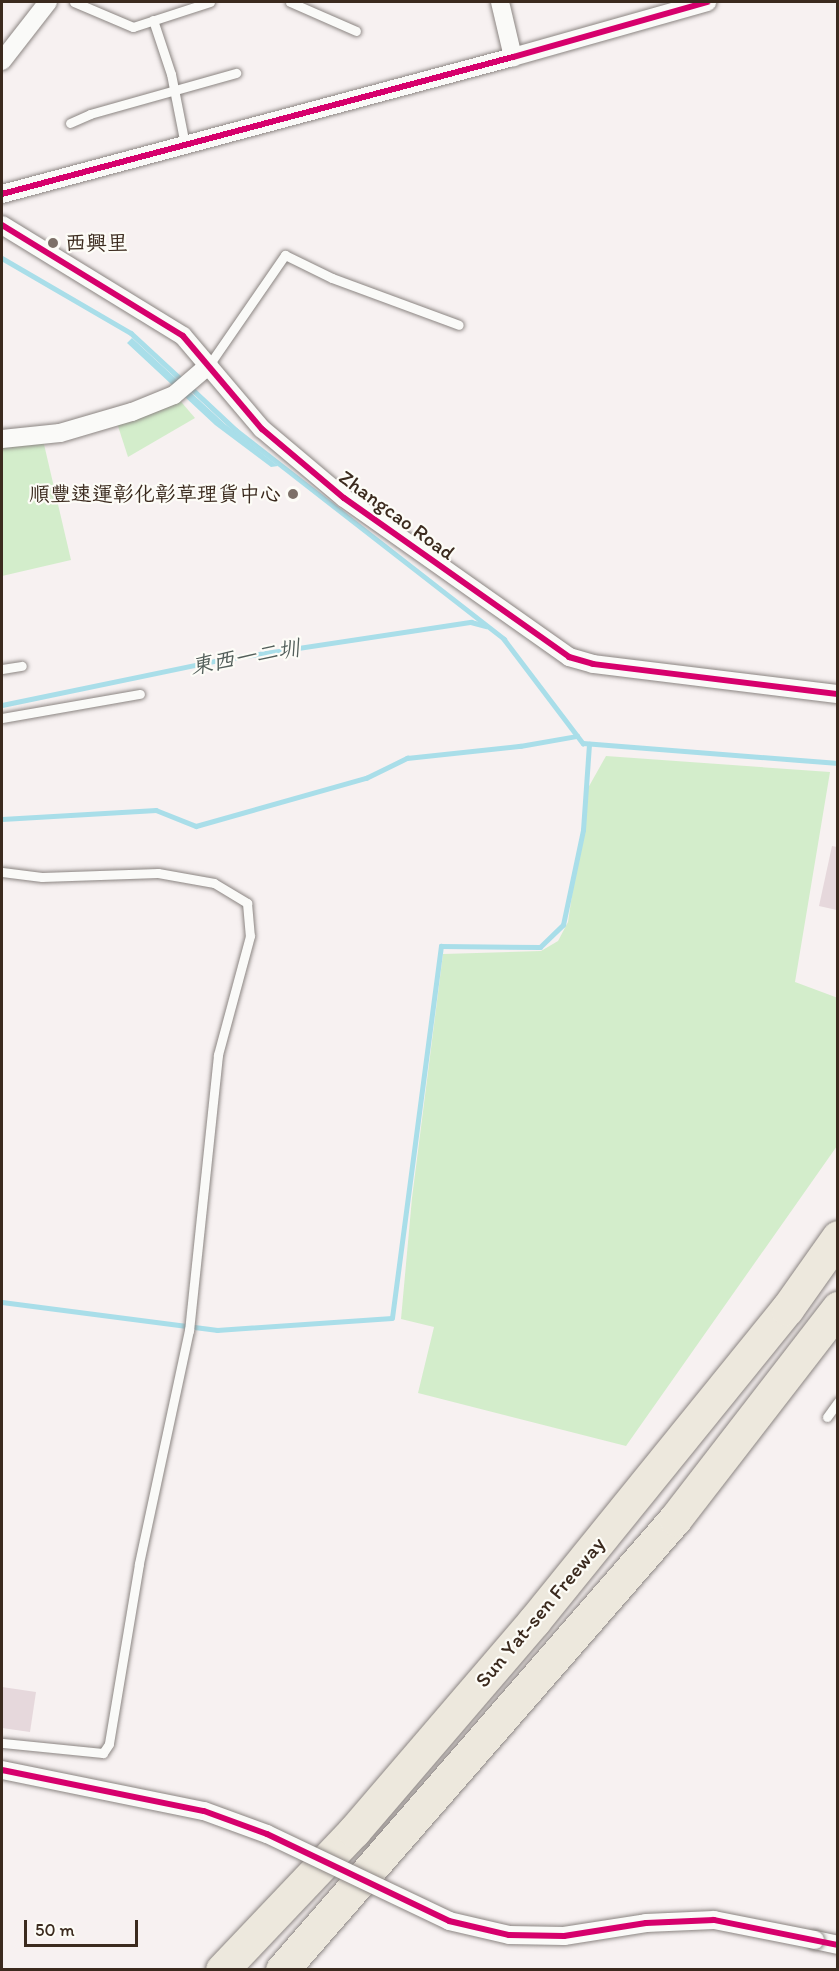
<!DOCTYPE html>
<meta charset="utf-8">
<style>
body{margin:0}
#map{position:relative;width:839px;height:1971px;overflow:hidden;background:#f7f1f1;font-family:Itim,"LXGW WenKai TC",sans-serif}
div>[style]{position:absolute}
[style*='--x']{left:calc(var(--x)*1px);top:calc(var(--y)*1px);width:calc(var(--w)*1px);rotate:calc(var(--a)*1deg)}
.green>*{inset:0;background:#d3edcb}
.water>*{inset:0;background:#a9dee9}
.stream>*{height:4.5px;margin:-2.25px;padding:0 2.25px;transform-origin:2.25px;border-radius:2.25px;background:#a9dee9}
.building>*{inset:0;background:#e6d8dc}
.roads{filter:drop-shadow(0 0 2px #8b8582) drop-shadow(0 0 2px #8b8582)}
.service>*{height:9px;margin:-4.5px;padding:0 4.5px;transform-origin:4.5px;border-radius:4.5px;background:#fafaf8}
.minor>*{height:18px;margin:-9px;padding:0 9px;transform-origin:9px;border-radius:9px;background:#fafaf8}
.motorway>*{height:33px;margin:-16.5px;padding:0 16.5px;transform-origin:16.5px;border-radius:16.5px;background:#ede8dd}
.bridges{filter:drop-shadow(0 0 2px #8b8582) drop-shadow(0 0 2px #8b8582)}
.minor-bridge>*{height:18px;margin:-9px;padding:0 9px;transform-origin:9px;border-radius:9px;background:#fafaf8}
.cycleway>*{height:6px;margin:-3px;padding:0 3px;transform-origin:3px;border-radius:3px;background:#d6006c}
.dots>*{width:16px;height:16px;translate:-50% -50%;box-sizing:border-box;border:3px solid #fdfcf7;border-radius:50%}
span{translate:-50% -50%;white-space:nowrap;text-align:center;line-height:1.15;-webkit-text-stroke:4.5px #fdfcf7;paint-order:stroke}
.poi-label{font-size:21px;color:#3b2a1e}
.left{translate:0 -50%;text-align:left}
.right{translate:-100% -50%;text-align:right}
.street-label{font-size:21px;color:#3b2a1e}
.water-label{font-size:22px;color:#525e5a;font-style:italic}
.frame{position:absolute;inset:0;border:3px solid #3b2a1e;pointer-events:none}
.scale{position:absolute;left:24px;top:1920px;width:114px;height:27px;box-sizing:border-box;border:3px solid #3b2a1e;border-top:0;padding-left:8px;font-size:18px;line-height:21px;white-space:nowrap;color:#3b2a1e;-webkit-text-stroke:4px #fdfcf7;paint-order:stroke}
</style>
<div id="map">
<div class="green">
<i style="clip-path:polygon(177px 397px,195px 418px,128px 457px,117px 423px)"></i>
<i style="clip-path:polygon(43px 440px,71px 560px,2px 576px,2px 445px)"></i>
<i style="clip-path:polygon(606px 756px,830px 772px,795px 982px,838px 998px,837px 1146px,626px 1446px,418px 1393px,434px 1327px,401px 1319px,412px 1198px,443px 954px,541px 951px,558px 941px,568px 922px,588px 788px)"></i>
</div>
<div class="water">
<i style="clip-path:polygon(132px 338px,225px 424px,278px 466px,271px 467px,215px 425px,127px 343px)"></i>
</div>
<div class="stream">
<i style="--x:2;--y:258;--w:149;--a:30.2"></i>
<i style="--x:131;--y:333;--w:69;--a:42.7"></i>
<i style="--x:191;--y:388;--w:62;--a:43"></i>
<i style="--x:236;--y:430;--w:340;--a:37.9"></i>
<i style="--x:504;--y:639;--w:131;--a:52.8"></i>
<i style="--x:583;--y:743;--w:256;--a:4.5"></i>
<i style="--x:2;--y:705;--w:228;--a:-11.7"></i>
<i style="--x:225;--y:659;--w:249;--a:-8.6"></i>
<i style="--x:471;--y:622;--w:16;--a:15"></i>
<i style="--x:2;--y:819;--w:154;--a:-3.3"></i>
<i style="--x:156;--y:810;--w:43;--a:21.8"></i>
<i style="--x:196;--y:826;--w:177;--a:-15.8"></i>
<i style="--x:366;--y:778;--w:46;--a:-26"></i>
<i style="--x:407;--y:758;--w:114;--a:-6.1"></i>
<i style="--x:520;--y:746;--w:58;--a:-10"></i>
<i style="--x:2;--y:1302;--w:217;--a:7.4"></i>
<i style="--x:217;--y:1330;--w:175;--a:-3.9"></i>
<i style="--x:392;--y:1318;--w:375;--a:-82.5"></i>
<i style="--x:441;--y:946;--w:99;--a:0.6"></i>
<i style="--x:540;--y:947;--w:32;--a:-44"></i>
<i style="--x:563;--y:925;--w:97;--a:-78.1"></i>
<i style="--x:583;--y:830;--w:86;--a:-86"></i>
</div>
<div class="building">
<i style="clip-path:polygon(832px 846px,837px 847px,837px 910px,819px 906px)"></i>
<i style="clip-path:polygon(2px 1687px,36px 1692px,30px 1732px,2px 1728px)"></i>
</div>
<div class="roads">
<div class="service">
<i style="--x:74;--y:2;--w:64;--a:23"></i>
<i style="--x:133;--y:27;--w:81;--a:-18"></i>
<i style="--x:290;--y:2;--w:72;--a:23.7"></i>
<i style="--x:153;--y:20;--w:57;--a:71.6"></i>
<i style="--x:171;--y:74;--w:72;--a:78.8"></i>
<i style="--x:70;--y:123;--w:22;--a:-24"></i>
<i style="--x:90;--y:114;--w:152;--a:-15.7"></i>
<i style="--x:209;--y:365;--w:134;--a:-55.4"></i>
<i style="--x:285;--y:255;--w:52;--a:26.1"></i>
<i style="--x:332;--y:278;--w:135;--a:20.3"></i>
<i style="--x:2;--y:669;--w:20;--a:-9"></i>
<i style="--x:2;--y:718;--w:140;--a:-9.9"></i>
<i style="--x:2;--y:872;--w:40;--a:7.1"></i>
<i style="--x:42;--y:877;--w:116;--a:-2"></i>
<i style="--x:158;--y:873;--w:57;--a:10.1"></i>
<i style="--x:214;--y:883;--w:39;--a:31"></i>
<i style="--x:247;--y:903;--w:33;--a:85"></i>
<i style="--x:250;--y:936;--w:123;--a:105.1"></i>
<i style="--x:218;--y:1055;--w:277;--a:96"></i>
<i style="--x:189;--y:1330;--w:239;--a:102.1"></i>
<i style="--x:139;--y:1564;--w:182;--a:99.5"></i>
<i style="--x:109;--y:1744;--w:11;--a:124"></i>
<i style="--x:103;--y:1753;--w:101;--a:-174.3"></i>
<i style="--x:827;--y:1417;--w:19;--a:-54"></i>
</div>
<div class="minor">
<i style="--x:500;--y:2;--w:57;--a:76.7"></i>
<i style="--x:2;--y:61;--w:75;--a:-52.1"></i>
<i style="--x:2;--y:194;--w:529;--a:-15.01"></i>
<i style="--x:513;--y:57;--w:202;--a:-15.8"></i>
<i style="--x:2;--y:225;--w:212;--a:31.5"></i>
<i style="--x:183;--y:336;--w:122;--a:49.7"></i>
<i style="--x:262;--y:429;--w:107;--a:40.1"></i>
<i style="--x:344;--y:498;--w:276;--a:35.2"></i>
<i style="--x:569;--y:657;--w:25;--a:16"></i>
<i style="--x:593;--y:664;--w:247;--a:7"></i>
<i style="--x:2;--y:439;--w:58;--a:-5.9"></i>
<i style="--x:60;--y:433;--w:75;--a:-16.3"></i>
<i style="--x:132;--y:412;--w:45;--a:-22"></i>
<i style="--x:174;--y:395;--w:46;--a:-40.6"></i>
<i style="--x:815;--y:1940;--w:24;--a:12"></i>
</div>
<div class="motorway">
<i style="--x:222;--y:1970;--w:192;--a:-46.5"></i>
<i style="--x:354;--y:1831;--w:277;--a:-49.4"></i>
<i style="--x:534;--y:1621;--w:402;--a:-51"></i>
<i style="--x:787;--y:1309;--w:88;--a:-54.7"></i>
<i style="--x:282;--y:1970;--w:598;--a:-48.93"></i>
<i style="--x:675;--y:1519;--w:267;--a:-52.3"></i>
</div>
</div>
<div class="bridges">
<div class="minor-bridge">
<i style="--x:2;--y:1770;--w:206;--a:11.5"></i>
<i style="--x:204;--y:1811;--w:67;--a:20.1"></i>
<i style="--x:267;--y:1834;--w:202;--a:25.5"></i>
<i style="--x:449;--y:1921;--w:62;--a:13.1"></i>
<i style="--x:509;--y:1935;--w:55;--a:1"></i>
<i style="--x:564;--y:1936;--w:83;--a:-9"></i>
<i style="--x:646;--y:1923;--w:68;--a:-2.5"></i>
<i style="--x:714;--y:1920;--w:103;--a:11.2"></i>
</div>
</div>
<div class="cycleway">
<i style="--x:2;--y:194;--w:529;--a:-15.01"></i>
<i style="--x:513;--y:57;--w:202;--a:-15.8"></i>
<i style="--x:2;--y:225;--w:212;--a:31.5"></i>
<i style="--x:183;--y:336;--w:122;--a:49.7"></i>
<i style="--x:262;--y:429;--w:107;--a:40.1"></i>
<i style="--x:344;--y:498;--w:276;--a:35.2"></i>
<i style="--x:569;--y:657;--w:25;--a:16"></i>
<i style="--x:593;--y:664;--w:247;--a:7"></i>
<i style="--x:2;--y:1770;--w:206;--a:11.5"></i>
<i style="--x:204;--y:1811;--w:67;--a:20.1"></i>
<i style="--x:267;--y:1834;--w:202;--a:25.5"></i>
<i style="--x:449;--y:1921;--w:62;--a:13.1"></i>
<i style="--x:509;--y:1935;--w:55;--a:1"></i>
<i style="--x:564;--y:1936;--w:83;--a:-9"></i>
<i style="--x:646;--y:1923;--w:68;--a:-2.5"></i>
<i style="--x:714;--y:1920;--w:126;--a:11.4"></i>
</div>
<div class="dots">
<i style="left:53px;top:243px;background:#7d7068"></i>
<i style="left:293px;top:494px;background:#7d7068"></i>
</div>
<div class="poi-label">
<span class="left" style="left:65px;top:243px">西興里</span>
<span class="right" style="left:281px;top:494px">順豐速運彰化彰草理貨中心</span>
</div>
<div class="street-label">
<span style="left:397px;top:515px;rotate:36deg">Zhangcao Road</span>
<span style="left:540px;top:1612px;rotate:-50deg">Sun Yat-sen Freeway</span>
</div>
<div class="water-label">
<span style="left:245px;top:657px;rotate:-10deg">東西一二圳</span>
</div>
<div class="frame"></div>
<div class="scale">50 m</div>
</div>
